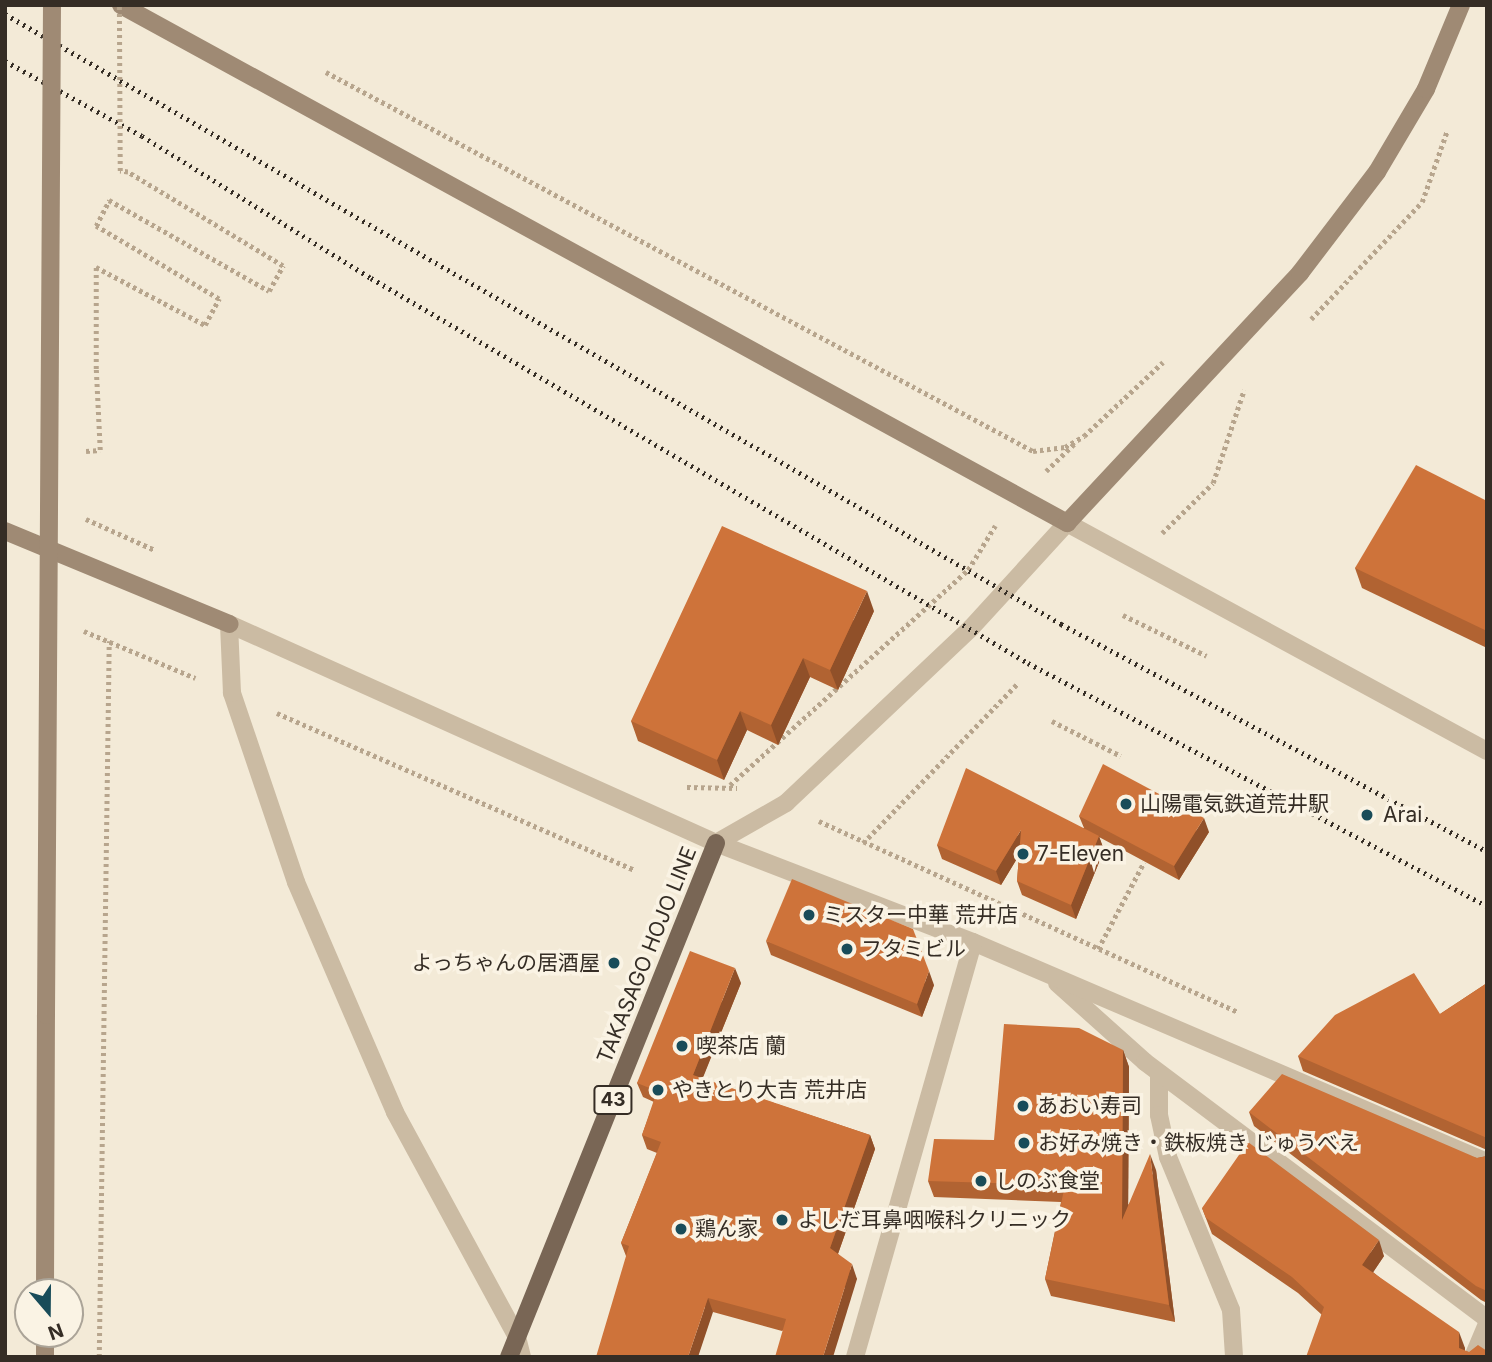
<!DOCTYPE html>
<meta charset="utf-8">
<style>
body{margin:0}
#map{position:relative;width:1492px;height:1362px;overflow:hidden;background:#f3ead7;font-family:Inter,"Noto Sans JP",sans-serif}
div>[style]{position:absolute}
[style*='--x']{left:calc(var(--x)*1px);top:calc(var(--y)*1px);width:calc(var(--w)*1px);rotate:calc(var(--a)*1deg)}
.path>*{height:4.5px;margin-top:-2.25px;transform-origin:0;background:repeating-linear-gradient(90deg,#b7a58d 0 3.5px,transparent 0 7px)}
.lane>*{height:18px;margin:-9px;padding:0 9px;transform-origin:9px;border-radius:9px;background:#cbbba3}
.street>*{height:18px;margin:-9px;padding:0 9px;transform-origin:9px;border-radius:9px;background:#cbbba3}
.secondary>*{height:18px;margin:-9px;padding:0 9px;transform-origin:9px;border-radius:9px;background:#9f8a74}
.primary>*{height:18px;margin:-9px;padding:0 9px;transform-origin:9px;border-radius:9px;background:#796655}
.rail>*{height:5px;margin-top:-2.5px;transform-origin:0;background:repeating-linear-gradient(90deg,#352d25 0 2px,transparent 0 7px)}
.path-bridge>*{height:4.5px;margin-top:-2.25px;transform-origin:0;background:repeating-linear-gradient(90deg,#b7a58d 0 3.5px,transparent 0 7px)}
.secondary-bridge>*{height:18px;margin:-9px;padding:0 9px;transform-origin:9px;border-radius:9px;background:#9f8a74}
.wall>*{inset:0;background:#b16332}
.shaded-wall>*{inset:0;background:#905029}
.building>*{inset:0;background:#ce733a}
.dots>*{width:19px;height:19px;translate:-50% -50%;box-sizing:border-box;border:4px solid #faf3e4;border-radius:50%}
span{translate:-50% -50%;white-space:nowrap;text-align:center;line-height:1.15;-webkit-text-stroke:7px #faf3e4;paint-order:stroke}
.shield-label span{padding:2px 5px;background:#faf3e4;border:2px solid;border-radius:5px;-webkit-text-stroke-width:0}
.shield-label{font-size:19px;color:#352d25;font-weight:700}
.poi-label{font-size:21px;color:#352d25}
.left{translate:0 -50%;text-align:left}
.right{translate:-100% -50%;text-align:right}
.street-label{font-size:21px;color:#352d25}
.frame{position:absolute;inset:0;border:7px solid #352d25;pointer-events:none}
.north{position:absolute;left:14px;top:1278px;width:70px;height:70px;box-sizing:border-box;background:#faf3e4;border:2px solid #aba498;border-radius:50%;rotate:160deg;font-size:19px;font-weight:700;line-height:28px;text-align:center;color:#352d25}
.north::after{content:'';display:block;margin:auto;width:24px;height:32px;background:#194c59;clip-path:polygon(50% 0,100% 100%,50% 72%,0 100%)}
</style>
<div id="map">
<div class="path">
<i style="--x:326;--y:72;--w:802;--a:28.19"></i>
<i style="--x:1033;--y:451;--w:32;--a:-7"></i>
<i style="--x:1065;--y:447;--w:22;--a:-30"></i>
<i style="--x:1084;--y:436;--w:108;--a:-43.1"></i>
<i style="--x:1311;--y:319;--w:161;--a:-46.5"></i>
<i style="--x:1422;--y:202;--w:75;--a:-70.6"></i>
<i style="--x:86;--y:451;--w:14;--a:-4"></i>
<i style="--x:100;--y:450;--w:81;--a:-92.8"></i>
<i style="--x:1046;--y:471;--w:40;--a:-44"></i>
<i style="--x:86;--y:519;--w:76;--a:24.2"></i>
<i style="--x:1162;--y:533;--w:71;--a:-44.4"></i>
<i style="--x:1213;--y:483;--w:98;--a:-71.6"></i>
<i style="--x:1123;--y:615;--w:93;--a:26"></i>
<i style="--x:84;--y:631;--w:121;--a:22.9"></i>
<i style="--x:277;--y:713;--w:391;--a:23.7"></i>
<i style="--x:1052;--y:721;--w:77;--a:26.9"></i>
<i style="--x:730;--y:785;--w:321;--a:-42.1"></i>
<i style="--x:968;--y:570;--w:52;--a:-58.5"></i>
<i style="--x:687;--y:787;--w:50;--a:1.1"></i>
<i style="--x:819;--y:821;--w:460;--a:24.5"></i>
<i style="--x:863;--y:843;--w:223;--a:-45.9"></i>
<i style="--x:1098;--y:949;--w:98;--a:-62.1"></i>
<i style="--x:99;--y:1357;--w:716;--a:-89.2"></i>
</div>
<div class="lane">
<i style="--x:1159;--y:1073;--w:42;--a:90"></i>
<i style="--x:1159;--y:1115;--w:43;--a:77.9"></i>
<i style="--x:1168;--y:1157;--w:165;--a:67.6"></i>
<i style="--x:1231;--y:1310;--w:47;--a:86.3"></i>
</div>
<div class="street">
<i style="--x:716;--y:843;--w:81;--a:-29.7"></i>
<i style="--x:786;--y:803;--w:255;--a:-43.4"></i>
<i style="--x:971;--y:628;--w:142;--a:-47.6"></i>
<i style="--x:1067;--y:523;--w:478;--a:28.5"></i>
<i style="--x:1057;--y:983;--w:118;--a:41.9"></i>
<i style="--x:1145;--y:1062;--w:428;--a:36.9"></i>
<i style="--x:522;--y:1357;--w:21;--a:-104"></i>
<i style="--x:517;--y:1337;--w:256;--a:-118.5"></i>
<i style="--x:395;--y:1112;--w:250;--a:-113.3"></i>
<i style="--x:296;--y:882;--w:200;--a:-108.7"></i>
<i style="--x:232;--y:693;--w:69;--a:-92.5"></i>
<i style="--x:229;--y:624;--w:534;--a:24.21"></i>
<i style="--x:716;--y:843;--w:275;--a:21.1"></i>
<i style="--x:973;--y:942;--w:559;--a:23.17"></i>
<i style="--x:855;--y:1357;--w:431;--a:-74.1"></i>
<i style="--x:1473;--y:1357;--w:36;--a:-67"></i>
</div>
<div class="secondary">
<i style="--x:121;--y:5;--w:1079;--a:28.7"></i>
<i style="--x:1067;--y:523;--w:342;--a:-47"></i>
<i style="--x:1300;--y:273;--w:127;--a:-52.7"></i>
<i style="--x:1377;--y:172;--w:96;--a:-59.4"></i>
<i style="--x:1426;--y:89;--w:91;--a:-67.4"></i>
<i style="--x:5;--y:531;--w:243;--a:22.5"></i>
<i style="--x:45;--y:1292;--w:277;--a:-89.8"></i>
<i style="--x:45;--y:1357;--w:23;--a:-90"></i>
</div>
<div class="primary">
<i style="--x:509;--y:1357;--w:554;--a:-68.06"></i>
</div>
<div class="rail">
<i style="--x:5;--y:14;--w:1220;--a:30.01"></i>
<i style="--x:1061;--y:624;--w:483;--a:28.1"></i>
<i style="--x:5;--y:61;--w:156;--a:28.7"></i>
<i style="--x:142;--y:136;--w:269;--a:31.8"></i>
<i style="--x:371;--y:278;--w:761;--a:30.37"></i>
<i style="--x:1028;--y:663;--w:519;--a:27.9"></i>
</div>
<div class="path-bridge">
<i style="--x:96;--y:369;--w:102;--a:-90"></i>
<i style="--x:96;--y:267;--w:123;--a:28"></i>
<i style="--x:205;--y:325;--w:30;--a:-62"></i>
<i style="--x:219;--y:299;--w:143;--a:-149.3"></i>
<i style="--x:96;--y:226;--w:29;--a:-63"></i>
<i style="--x:109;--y:200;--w:184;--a:29.6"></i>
<i style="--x:269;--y:291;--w:29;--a:-61"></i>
<i style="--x:283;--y:266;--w:181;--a:-148.8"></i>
<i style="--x:128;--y:172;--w:8;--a:-173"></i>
<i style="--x:120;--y:171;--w:166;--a:-90.3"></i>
</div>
<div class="secondary-bridge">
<i style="--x:46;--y:1015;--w:1010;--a:-89.66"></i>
</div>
<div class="wall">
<i style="clip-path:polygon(1487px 501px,1487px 648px,1362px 588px,1355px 568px)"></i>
<i style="clip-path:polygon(874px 611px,838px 690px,810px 677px,778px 745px,747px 730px,724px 780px,638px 741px,631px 721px)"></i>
<i style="clip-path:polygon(1079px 816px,1209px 832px,1179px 880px,1099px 837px,1104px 850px,1076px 919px,1022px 895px,1017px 881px,1019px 855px,1001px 885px,942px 859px,937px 845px,1084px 828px)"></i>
<i style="clip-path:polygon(766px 941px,934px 985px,922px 1017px,771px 955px)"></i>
<i style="clip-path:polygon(741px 983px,702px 1079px,870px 1135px,875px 1149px,838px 1254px,857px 1279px,782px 1331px,713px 1312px,626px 1256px,621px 1243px,657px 1153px,647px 1149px,642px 1135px,654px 1102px,643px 1097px,637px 1083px)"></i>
<i style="clip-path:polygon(1487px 983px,1487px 1150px,1303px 1071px,1298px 1056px,1440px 1014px)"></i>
<i style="clip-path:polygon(1123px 1050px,1129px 1067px,1128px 1205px,1156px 1170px,1175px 1322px,1051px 1296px,1045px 1279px,1061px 1202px,934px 1197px,928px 1181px,994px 1140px)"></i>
<i style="clip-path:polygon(1249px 1112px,1477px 1158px,1487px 1156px,1487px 1303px,1481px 1300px,1254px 1126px)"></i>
<i style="clip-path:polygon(1202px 1208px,1384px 1256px,1373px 1272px,1465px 1348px,1465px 1351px,1487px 1357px,1322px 1315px,1298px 1293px,1212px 1234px)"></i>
</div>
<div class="shaded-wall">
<i style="clip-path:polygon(867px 591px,874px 611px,838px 690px,830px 670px)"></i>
<i style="clip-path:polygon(803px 658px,810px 677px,778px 745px,771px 725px)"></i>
<i style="clip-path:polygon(740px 711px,747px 730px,724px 780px,717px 760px)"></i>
<i style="clip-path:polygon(1204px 818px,1209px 832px,1179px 880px,1174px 866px)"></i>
<i style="clip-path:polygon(1021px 830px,1026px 844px,1001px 885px,996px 871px)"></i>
<i style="clip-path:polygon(1099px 836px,1104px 850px,1076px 919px,1071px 905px)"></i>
<i style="clip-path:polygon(735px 968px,741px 983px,698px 1090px,693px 1075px)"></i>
<i style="clip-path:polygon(929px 971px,934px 985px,922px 1017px,917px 1004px)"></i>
<i style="clip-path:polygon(1123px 1050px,1129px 1067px,1128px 1236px,1122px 1220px)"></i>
<i style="clip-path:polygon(870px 1135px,875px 1149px,835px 1262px,830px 1248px)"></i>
<i style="clip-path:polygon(1150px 1154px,1156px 1170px,1175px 1322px,1169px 1305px)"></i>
<i style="clip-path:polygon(1379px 1240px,1384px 1256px,1368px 1280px,1362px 1265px)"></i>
<i style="clip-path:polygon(852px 1264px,857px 1279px,833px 1357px,823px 1357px)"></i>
<i style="clip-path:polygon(708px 1298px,713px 1312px,698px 1357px,688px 1357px)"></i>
<i style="clip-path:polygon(1459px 1332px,1465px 1348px,1464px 1357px,1459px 1348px)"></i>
</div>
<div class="building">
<i style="clip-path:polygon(1416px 465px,1487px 501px,1487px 631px,1355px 568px)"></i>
<i style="clip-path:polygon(722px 526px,867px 591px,830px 670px,803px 658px,771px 725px,740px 711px,717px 760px,631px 721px)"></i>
<i style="clip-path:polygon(1103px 764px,1204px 818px,1174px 866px,1079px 816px)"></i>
<i style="clip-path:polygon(966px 768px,1099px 836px,1071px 905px,1017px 881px,1021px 830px,996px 871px,937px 845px)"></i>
<i style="clip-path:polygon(792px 879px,913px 929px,929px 971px,917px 1004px,766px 941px)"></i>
<i style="clip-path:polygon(690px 951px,735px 968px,693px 1075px,870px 1135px,830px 1248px,852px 1264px,823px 1357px,775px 1357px,786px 1319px,708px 1298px,688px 1357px,596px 1357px,629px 1246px,621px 1243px,661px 1142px,642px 1135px,657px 1091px,637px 1083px)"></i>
<i style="clip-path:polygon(1414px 973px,1440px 1014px,1487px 983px,1487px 1138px,1298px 1056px,1335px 1015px)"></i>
<i style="clip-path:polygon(1004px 1024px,1079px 1028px,1123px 1050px,1122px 1220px,1150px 1154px,1169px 1305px,1045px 1279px,1065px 1185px,928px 1181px,934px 1139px,994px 1140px)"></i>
<i style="clip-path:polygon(1282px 1074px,1477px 1158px,1487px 1156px,1487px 1291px,1476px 1286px,1249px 1112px)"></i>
<i style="clip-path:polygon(1248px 1142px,1379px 1240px,1362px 1265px,1459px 1332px,1459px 1348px,1469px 1352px,1478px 1345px,1487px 1351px,1487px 1357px,1306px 1357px,1324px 1307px,1292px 1277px,1206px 1218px,1202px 1208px)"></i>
</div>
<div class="dots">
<i style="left:1126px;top:804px;background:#194c59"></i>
<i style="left:1367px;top:815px;background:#194c59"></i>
<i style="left:1023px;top:854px;background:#194c59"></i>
<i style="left:809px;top:915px;background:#194c59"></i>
<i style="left:847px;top:949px;background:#194c59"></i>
<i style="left:614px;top:963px;background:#194c59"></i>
<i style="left:682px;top:1046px;background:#194c59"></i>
<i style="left:658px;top:1090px;background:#194c59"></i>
<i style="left:1023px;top:1106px;background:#194c59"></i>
<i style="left:1024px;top:1143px;background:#194c59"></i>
<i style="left:981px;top:1181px;background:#194c59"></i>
<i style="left:782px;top:1220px;background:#194c59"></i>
<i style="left:681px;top:1229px;background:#194c59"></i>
</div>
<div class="shield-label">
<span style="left:613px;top:1100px">43</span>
</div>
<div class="poi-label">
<span class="left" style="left:1140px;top:804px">山陽電気鉄道荒井駅</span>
<span class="left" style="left:1383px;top:815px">Arai</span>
<span class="left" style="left:1037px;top:854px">7-Eleven</span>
<span class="left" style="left:823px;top:915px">ミスター中華 荒井店</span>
<span class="left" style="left:861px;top:949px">フタミビル</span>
<span class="right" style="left:600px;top:963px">よっちゃんの居酒屋</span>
<span class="left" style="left:696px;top:1046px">喫茶店 蘭</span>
<span class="left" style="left:672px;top:1090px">やきとり大吉 荒井店</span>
<span class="left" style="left:1037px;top:1106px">あおい寿司</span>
<span class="left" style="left:1038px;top:1143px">お好み焼き・鉄板焼き じゅうべえ</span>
<span class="left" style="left:995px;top:1181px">しのぶ食堂</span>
<span class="left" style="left:798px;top:1220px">よしだ耳鼻咽喉科クリニック</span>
<span class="left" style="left:695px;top:1229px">鶏ん家</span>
</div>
<div class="street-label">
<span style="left:647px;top:955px;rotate:-68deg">TAKASAGO HOJO LINE</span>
</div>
<div class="frame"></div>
<div class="north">N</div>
</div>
